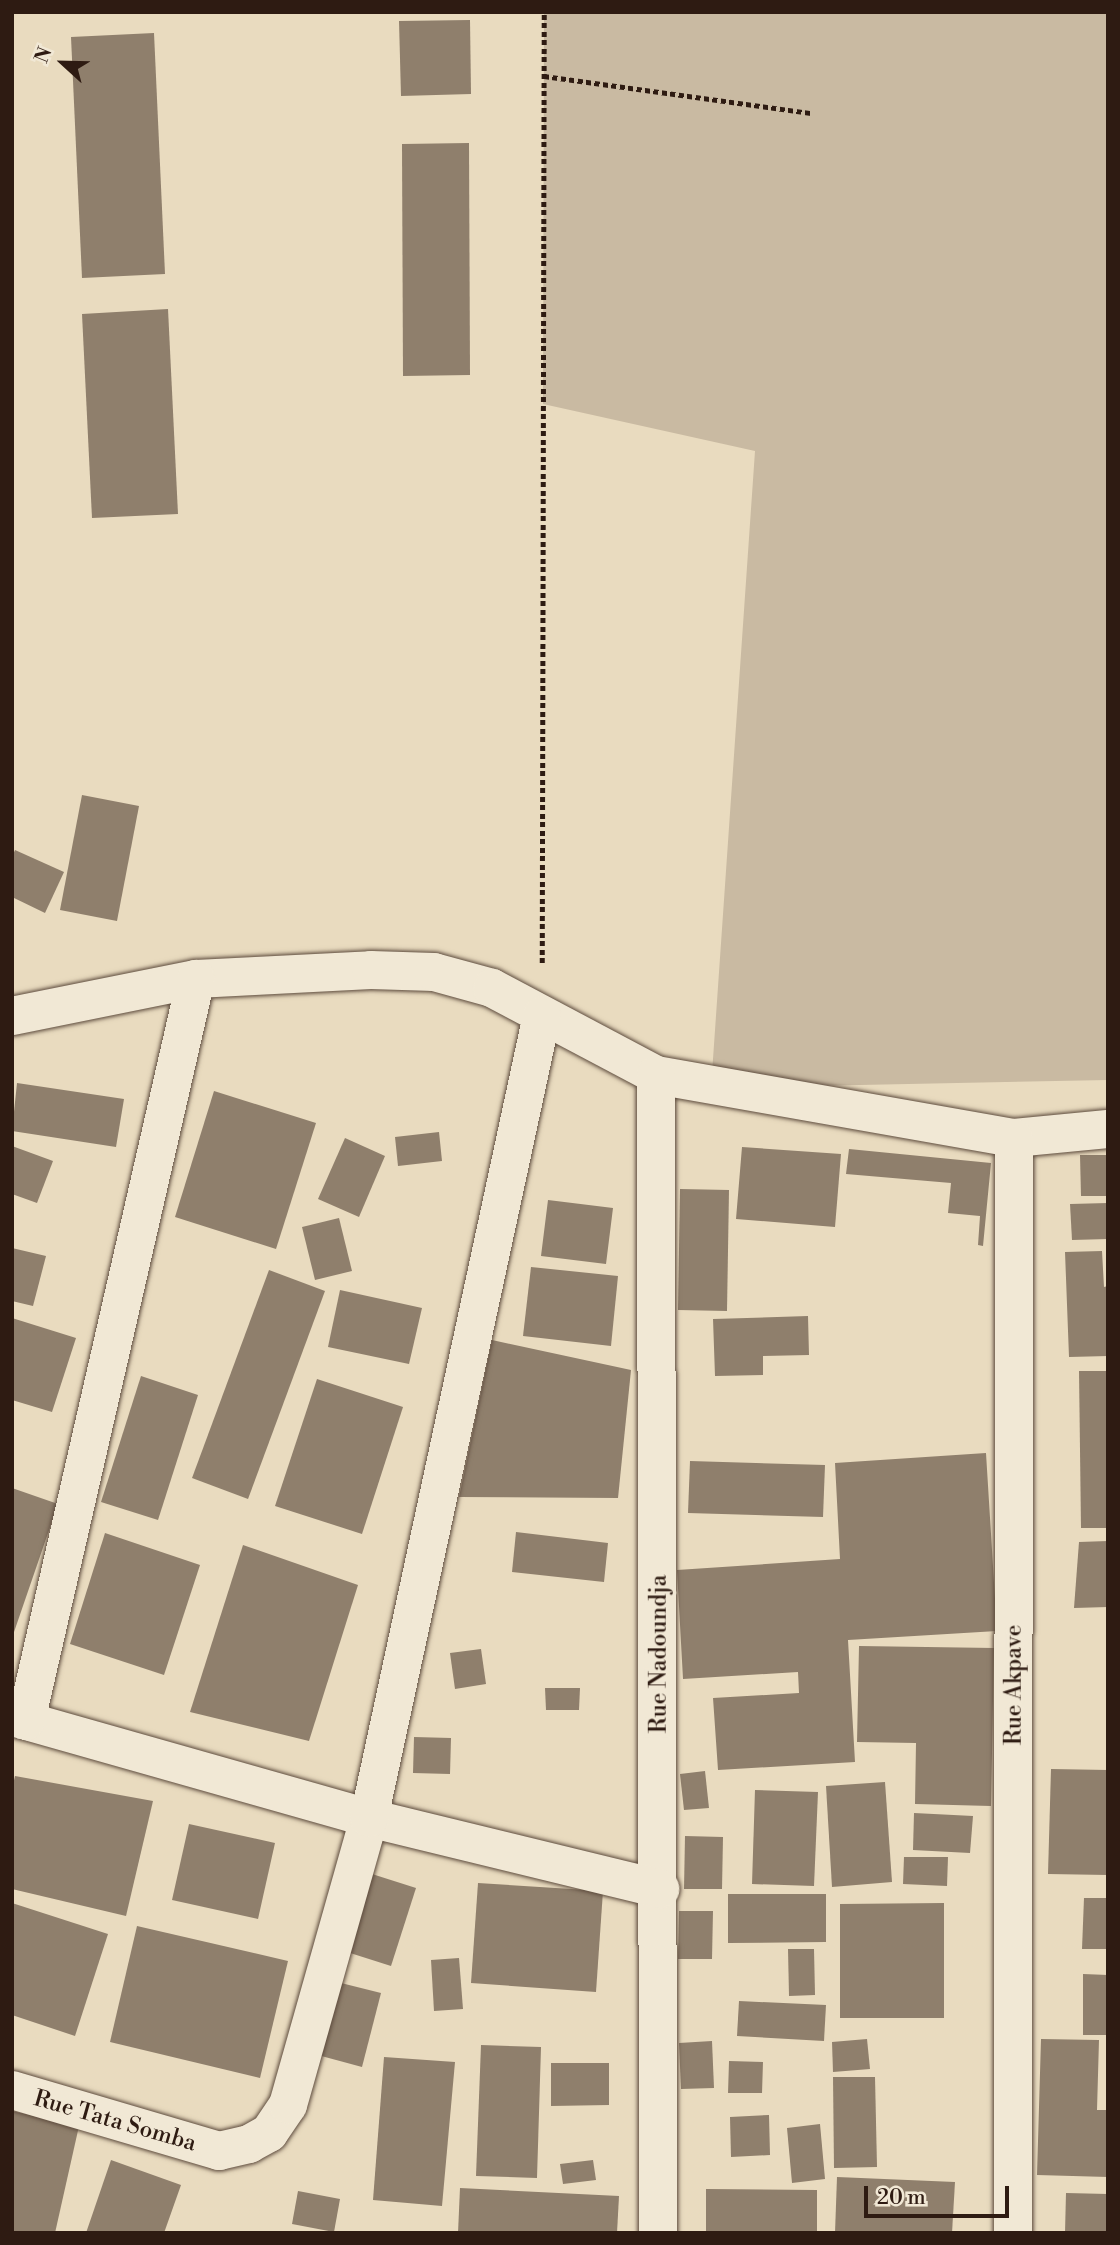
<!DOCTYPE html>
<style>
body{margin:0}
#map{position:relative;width:1120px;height:2245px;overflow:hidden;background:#e9dbbf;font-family:"Libre Bodoni",serif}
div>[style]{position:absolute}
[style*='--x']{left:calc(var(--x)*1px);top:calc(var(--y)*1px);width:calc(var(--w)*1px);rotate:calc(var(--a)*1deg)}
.green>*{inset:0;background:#c9baa2}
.building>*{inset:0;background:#8f7f6c}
.path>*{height:4.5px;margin-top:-2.25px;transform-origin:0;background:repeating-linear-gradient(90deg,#2e1b12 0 5px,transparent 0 8.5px)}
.roads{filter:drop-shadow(0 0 2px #5d4b3d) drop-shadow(0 0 2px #5d4b3d)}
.street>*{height:38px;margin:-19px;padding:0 19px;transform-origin:19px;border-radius:19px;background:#f1e8d5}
span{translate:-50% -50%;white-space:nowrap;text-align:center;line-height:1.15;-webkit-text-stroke:7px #f1e8d5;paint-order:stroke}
.street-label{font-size:23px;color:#2e1b12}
.frame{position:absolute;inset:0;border:14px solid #2e1b12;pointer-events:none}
.north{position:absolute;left:28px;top:28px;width:70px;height:70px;-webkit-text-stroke:5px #f1e8d5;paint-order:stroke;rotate:292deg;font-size:19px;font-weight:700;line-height:28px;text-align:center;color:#2e1b12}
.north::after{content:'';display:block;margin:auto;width:24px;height:32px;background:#2e1b12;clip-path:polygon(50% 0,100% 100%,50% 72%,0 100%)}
.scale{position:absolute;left:864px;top:2186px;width:145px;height:32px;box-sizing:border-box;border:4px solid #2e1b12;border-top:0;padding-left:9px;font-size:21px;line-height:24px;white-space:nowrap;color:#2e1b12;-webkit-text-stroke:5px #f1e8d5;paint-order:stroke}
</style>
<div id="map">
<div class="green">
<i style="clip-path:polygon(544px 12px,1108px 12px,1108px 1080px,711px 1088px,755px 451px,543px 404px)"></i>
</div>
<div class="building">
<i style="clip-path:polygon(470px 20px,471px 94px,401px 96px,399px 21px)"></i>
<i style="clip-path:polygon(154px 33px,165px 274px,82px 278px,71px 37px)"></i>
<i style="clip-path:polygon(469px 143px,470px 375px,403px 376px,402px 144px)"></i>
<i style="clip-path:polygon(168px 309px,178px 514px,92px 518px,82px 314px)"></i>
<i style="clip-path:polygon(82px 795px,139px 806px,117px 921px,60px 910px)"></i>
<i style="clip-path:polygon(15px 850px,64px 872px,45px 913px,12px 897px,12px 857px)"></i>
<i style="clip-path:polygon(17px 1083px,124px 1099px,116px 1147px,12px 1131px)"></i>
<i style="clip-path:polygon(214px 1091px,316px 1123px,276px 1249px,175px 1217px)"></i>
<i style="clip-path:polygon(439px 1132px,442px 1161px,398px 1166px,395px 1137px)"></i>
<i style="clip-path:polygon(345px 1138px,385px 1156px,359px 1217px,318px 1199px)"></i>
<i style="clip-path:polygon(12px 1146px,53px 1161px,37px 1203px,12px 1194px)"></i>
<i style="clip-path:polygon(742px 1147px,841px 1154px,835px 1227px,736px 1219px)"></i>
<i style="clip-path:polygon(849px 1149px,991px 1163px,983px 1246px,978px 1245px,980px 1216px,948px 1213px,951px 1183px,846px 1174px)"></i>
<i style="clip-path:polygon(1080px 1155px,1108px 1155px,1108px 1196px,1081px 1196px)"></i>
<i style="clip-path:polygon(680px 1189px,729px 1190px,727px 1311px,678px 1310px)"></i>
<i style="clip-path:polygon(548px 1200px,613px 1208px,606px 1264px,541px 1256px)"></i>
<i style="clip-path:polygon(1108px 1203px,1108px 1239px,1072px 1240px,1070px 1204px)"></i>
<i style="clip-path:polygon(339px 1218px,352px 1271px,315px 1280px,302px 1227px)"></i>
<i style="clip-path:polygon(12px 1248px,46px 1256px,33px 1306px,12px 1301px)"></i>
<i style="clip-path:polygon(1102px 1251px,1104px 1287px,1108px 1286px,1108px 1356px,1069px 1357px,1065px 1252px)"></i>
<i style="clip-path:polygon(531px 1267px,618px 1276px,611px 1346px,523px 1336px)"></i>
<i style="clip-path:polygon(269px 1270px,325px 1291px,248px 1499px,192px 1478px)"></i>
<i style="clip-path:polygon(340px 1290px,422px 1308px,409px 1364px,328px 1347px)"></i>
<i style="clip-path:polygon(808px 1316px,809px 1355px,763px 1356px,763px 1375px,715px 1376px,713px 1319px)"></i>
<i style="clip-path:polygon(12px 1318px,76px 1338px,52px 1412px,12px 1400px)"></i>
<i style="clip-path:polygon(492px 1340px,631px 1370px,618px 1498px,459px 1497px)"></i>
<i style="clip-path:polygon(1079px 1371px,1108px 1371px,1108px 1528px,1081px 1528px)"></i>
<i style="clip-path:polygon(141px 1376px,198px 1395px,158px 1520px,101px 1502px)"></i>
<i style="clip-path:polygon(317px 1379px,403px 1407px,362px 1534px,275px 1506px)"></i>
<i style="clip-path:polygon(986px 1453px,997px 1631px,848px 1640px,855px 1762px,718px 1770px,713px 1698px,799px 1693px,798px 1672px,683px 1679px,677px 1570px,840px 1559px,835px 1463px)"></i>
<i style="clip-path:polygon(690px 1461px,825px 1465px,823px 1517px,688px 1513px)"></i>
<i style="clip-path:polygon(12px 1488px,58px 1504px,13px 1635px,12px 1635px)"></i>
<i style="clip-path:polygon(516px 1532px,608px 1543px,604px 1582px,512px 1572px)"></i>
<i style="clip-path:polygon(105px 1533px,200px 1565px,164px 1675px,70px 1644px)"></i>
<i style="clip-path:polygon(1108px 1541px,1108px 1607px,1074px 1608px,1079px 1542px)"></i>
<i style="clip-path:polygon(243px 1545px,358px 1585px,309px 1741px,190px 1712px)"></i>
<i style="clip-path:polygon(859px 1646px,994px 1648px,991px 1806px,915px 1804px,916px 1743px,857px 1742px)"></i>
<i style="clip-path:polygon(481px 1649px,486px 1684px,455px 1689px,450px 1653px)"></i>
<i style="clip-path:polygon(545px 1688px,580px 1688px,579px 1710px,546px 1710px)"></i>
<i style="clip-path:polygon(414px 1737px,451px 1738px,450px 1774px,413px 1773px)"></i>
<i style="clip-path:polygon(1051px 1769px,1108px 1770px,1108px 1875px,1048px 1874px)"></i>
<i style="clip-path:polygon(705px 1771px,709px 1808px,684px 1810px,680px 1774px)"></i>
<i style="clip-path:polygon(15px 1776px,153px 1801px,126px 1916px,12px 1889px,12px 1789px)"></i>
<i style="clip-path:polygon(885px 1782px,892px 1882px,832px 1887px,826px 1786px)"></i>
<i style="clip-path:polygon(755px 1790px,818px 1792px,814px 1886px,752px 1884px)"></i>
<i style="clip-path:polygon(914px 1813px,973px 1816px,970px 1853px,913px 1850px)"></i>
<i style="clip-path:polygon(189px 1824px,275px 1843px,258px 1919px,172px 1900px)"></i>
<i style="clip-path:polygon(685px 1836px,723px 1837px,722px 1889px,684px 1889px)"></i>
<i style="clip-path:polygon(904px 1857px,948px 1857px,947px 1886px,903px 1884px)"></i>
<i style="clip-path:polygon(372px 1874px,416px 1888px,391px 1966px,347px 1952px)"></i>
<i style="clip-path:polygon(478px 1883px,603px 1891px,596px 1992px,471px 1983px)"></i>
<i style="clip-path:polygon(728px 1894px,826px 1894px,826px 1942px,728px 1943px)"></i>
<i style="clip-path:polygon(1084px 1898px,1108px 1898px,1108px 1949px,1082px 1949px)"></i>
<i style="clip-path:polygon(12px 1903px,108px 1934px,75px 2036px,12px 2015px)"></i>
<i style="clip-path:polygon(944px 1903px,944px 2018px,840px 2018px,840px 1904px)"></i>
<i style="clip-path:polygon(679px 1911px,713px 1911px,712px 1959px,678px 1959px)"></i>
<i style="clip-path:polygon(137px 1926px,288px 1961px,260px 2078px,110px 2042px)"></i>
<i style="clip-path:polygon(788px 1949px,814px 1949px,815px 1995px,789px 1996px)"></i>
<i style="clip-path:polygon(459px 1958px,463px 2009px,434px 2011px,431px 1960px)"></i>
<i style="clip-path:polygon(1083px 1974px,1108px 1975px,1108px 2035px,1083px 2035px)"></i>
<i style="clip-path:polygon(333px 1981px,381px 1993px,362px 2067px,314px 2054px)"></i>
<i style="clip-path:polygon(739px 2001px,826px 2005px,824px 2041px,737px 2036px)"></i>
<i style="clip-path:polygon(867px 2039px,870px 2069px,833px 2072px,832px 2042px)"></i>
<i style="clip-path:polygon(1041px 2039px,1099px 2040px,1097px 2110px,1108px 2110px,1108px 2177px,1037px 2175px)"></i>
<i style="clip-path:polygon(712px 2041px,714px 2088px,681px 2089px,679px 2043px)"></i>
<i style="clip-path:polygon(481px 2045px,541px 2047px,537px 2178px,476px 2176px)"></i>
<i style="clip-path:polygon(384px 2057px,455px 2062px,442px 2206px,373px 2200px)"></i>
<i style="clip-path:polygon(729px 2061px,763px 2062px,762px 2093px,728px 2093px)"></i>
<i style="clip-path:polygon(551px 2063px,609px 2063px,609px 2105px,551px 2106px)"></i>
<i style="clip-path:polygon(833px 2077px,875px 2077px,877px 2167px,834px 2168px)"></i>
<i style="clip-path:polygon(12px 2111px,79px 2126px,55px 2233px,12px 2233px)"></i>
<i style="clip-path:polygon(769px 2115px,770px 2155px,731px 2157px,730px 2117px)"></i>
<i style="clip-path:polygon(820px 2124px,825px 2179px,792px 2183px,787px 2128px)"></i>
<i style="clip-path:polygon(111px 2160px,181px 2185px,164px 2233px,86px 2233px)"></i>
<i style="clip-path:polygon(593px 2160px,596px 2180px,563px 2184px,560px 2164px)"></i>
<i style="clip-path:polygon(837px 2177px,955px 2182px,952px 2233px,835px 2233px)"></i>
<i style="clip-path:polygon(460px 2188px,619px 2196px,617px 2233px,458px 2233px)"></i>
<i style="clip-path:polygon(706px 2189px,817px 2190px,817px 2233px,706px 2233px)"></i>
<i style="clip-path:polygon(298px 2191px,340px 2199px,334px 2232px,292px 2224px)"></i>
<i style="clip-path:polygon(1066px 2193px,1108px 2194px,1108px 2233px,1065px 2233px)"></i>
</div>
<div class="path">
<i style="--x:544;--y:76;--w:270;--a:7.9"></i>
<i style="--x:542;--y:963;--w:951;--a:-89.88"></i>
</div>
<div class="roads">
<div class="street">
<i style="--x:12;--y:1016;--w:188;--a:-11.4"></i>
<i style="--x:196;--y:979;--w:175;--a:-2.9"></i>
<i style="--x:371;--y:970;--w:63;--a:1.8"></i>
<i style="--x:434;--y:972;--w:60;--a:15.4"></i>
<i style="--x:492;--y:988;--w:186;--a:27.9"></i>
<i style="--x:656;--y:1075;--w:364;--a:10"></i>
<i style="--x:1014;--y:1138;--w:94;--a:-5.5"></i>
<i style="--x:656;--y:1075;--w:1158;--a:89.9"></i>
<i style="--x:12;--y:1717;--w:371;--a:15.8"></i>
<i style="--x:369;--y:1818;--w:300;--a:13.7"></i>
<i style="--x:26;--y:1721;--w:761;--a:-77.1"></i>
<i style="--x:12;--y:2090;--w:216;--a:16.4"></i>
<i style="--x:219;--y:2151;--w:31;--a:-13"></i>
<i style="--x:249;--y:2144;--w:23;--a:-29"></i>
<i style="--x:269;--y:2133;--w:34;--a:-56"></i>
<i style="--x:288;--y:2105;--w:298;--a:-74.2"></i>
<i style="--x:369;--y:1818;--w:821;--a:-77.84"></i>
<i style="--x:1013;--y:2233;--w:1095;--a:-89.95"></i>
</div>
</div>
<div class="street-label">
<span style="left:659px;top:1654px;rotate:-90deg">Rue Nadoundja</span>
<span style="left:1014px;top:1685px;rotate:-90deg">Rue Akpave</span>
<span style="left:115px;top:2121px;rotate:16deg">Rue Tata Somba</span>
</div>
<div class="frame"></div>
<div class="north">N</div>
<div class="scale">20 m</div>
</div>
